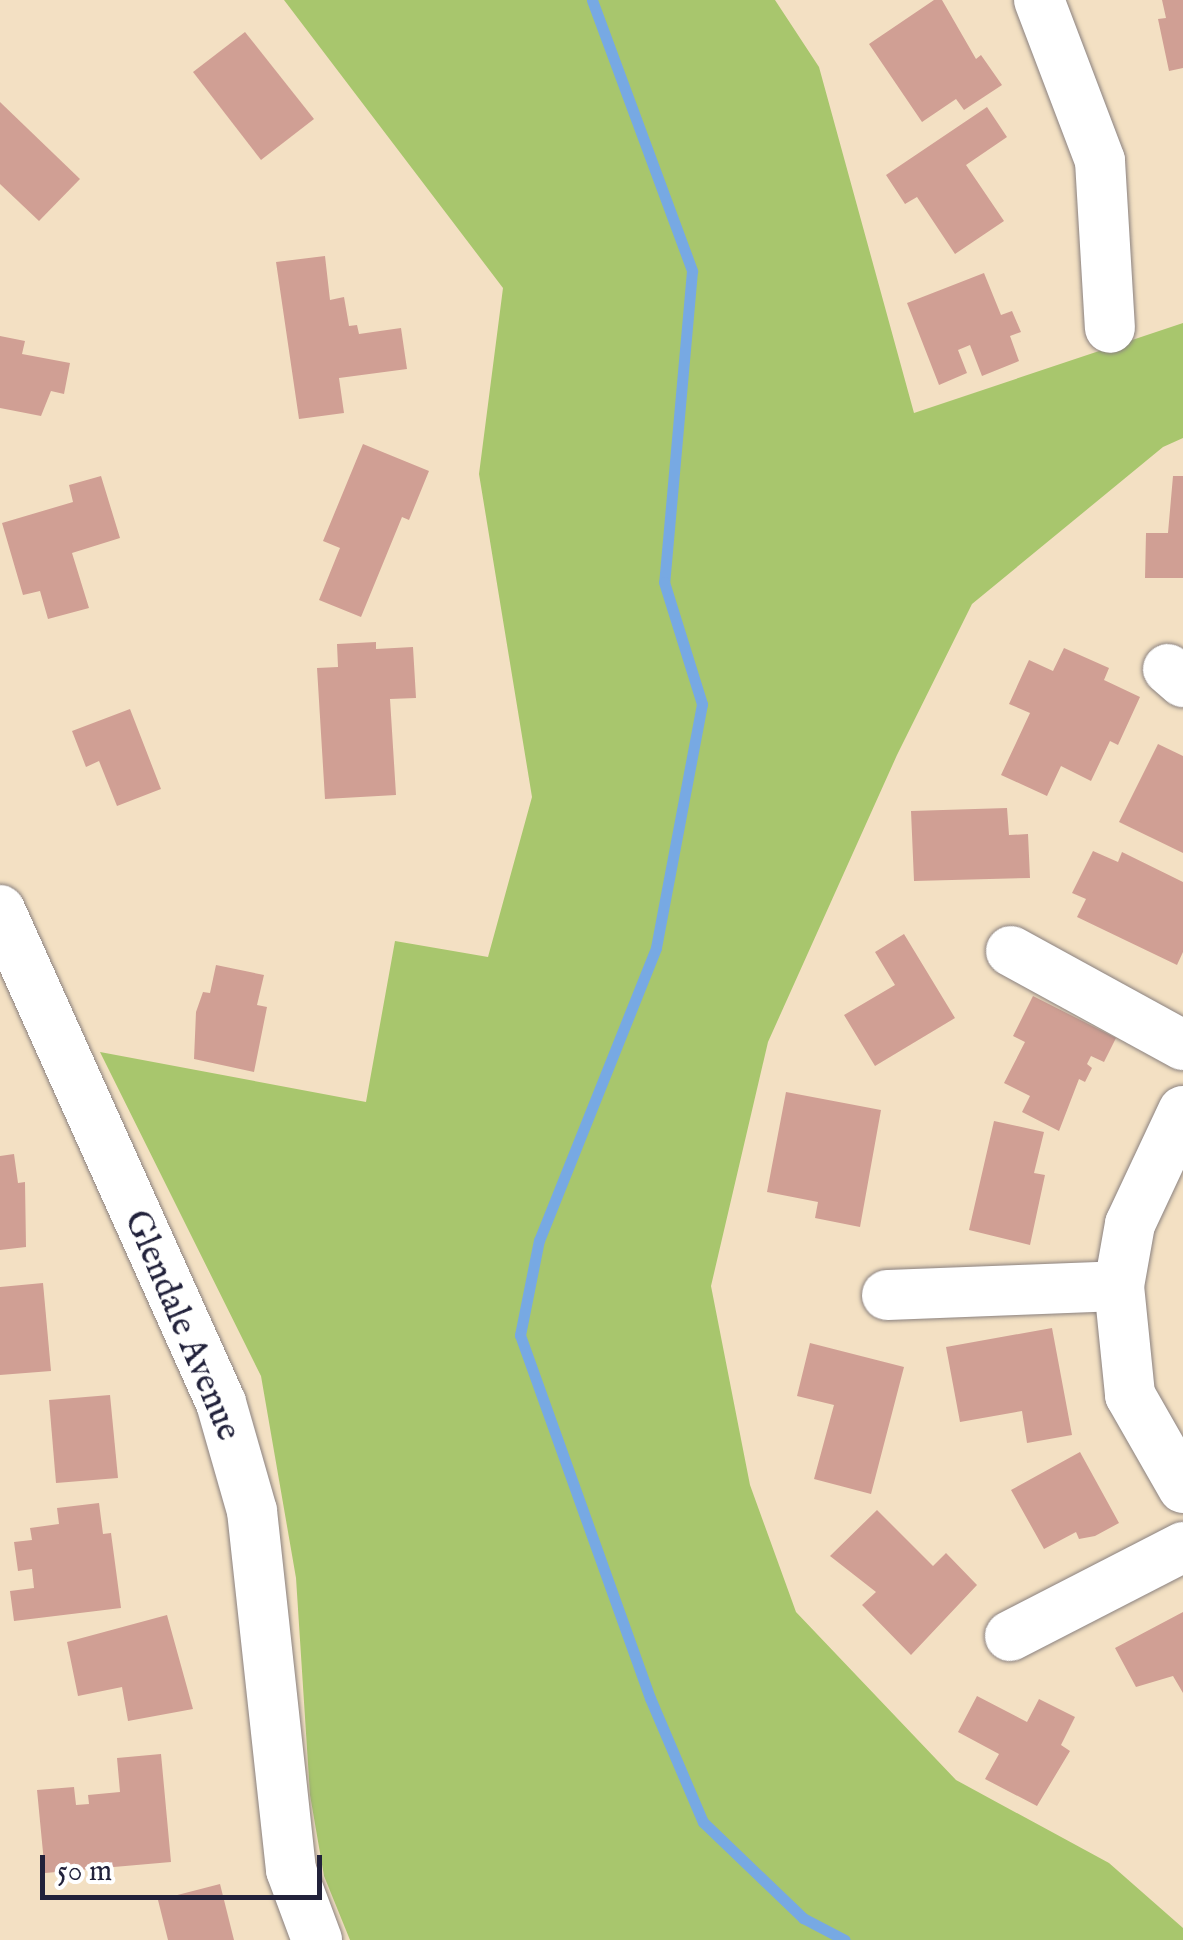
<!DOCTYPE html>
<style>
body{margin:0}
#map{position:relative;width:1183px;height:1940px;overflow:hidden;background:#f3e0c3;font-family:"IM FELL English",serif}
div>[style]{position:absolute}
[style*='--x']{left:calc(var(--x)*1px);top:calc(var(--y)*1px);width:calc(var(--w)*1px);rotate:calc(var(--a)*1deg)}
.green>*{inset:0;background:#a8c66d}
.stream>*{height:11px;margin:-5.5px;padding:0 5.5px;transform-origin:5.5px;border-radius:5.5px;background:#77a9e3}
.building>*{inset:0;background:#d09f94}
.roads{filter:drop-shadow(0 0 2px #8a817f) drop-shadow(0 0 2px #8a817f)}
.minor>*{height:50px;margin:-25px;padding:0 25px;transform-origin:25px;border-radius:25px;background:#fff}
span{translate:-50% -50%;white-space:nowrap;text-align:center;line-height:1.15;-webkit-text-stroke:8px #fff;paint-order:stroke}
.street-label{font-size:35px;color:#22223b}
.scale{position:absolute;left:40px;top:1855px;width:282px;height:45px;box-sizing:border-box;border:5px solid #22223b;border-top:0;padding-left:12px;font-size:30px;line-height:35px;white-space:nowrap;color:#22223b;-webkit-text-stroke:8px #fff;paint-order:stroke}
</style>
<div id="map">
<div class="green">
<i style="clip-path:polygon(284px 0,775px 0,819px 67px,914px 413px,1183px 323px,1183px 438px,1163px 447px,972px 604px,897px 755px,768px 1042px,711px 1286px,750px 1485px,796px 1612px,956px 1780px,1109px 1863px,1183px 1928px,1183px 1940px,350px 1940px,324px 1876px,310px 1795px,296px 1578px,261px 1376px,100px 1052px,366px 1102px,395px 941px,488px 957px,532px 797px,479px 474px,503px 288px)"></i>
</div>
<div class="stream">
<i style="--x:592;--y:0;--w:289;--a:69.7"></i>
<i style="--x:692;--y:271;--w:312;--a:95.1"></i>
<i style="--x:664;--y:582;--w:128;--a:72.7"></i>
<i style="--x:702;--y:704;--w:248;--a:100.7"></i>
<i style="--x:656;--y:948;--w:315;--a:111.8"></i>
<i style="--x:539;--y:1240;--w:97;--a:101.3"></i>
<i style="--x:520;--y:1335;--w:386;--a:70.3"></i>
<i style="--x:650;--y:1698;--w:135;--a:66.9"></i>
<i style="--x:703;--y:1822;--w:139;--a:43.8"></i>
<i style="--x:803;--y:1918;--w:47;--a:27.6"></i>
</div>
<div class="building">
<i style="clip-path:polygon(934px 0,942px 0,976px 59px,981px 55px,1002px 85px,964px 110px,956px 99px,922px 122px,869px 44px)"></i>
<i style="clip-path:polygon(1162px 0,1183px 0,1183px 68px,1169px 71px,1158px 19px,1166px 18px)"></i>
<i style="clip-path:polygon(245px 32px,314px 119px,261px 160px,193px 72px)"></i>
<i style="clip-path:polygon(0 102px,80px 179px,39px 221px,0 184px)"></i>
<i style="clip-path:polygon(987px 107px,1007px 137px,966px 165px,1004px 221px,955px 254px,917px 197px,905px 204px,886px 175px)"></i>
<i style="clip-path:polygon(325px 256px,330px 300px,344px 297px,349px 326px,357px 325px,359px 334px,401px 328px,407px 369px,339px 378px,344px 413px,299px 419px,276px 262px)"></i>
<i style="clip-path:polygon(984px 273px,1001px 315px,1012px 311px,1021px 332px,1010px 336px,1019px 361px,982px 376px,970px 345px,958px 350px,967px 373px,939px 385px,907px 303px)"></i>
<i style="clip-path:polygon(0 336px,25px 341px,22px 354px,70px 363px,64px 394px,51px 391px,41px 416px,0 408px)"></i>
<i style="clip-path:polygon(363px 444px,429px 471px,409px 520px,402px 517px,361px 617px,319px 600px,340px 548px,323px 541px)"></i>
<i style="clip-path:polygon(101px 476px,120px 538px,72px 553px,89px 608px,48px 619px,40px 591px,23px 595px,2px 523px,73px 502px,69px 485px)"></i>
<i style="clip-path:polygon(1173px 476px,1183px 476px,1183px 578px,1145px 578px,1146px 533px,1168px 533px)"></i>
<i style="clip-path:polygon(376px 642px,376px 649px,413px 647px,416px 698px,390px 699px,396px 795px,325px 799px,317px 668px,338px 667px,337px 644px)"></i>
<i style="clip-path:polygon(1064px 648px,1109px 668px,1104px 680px,1140px 697px,1118px 745px,1110px 741px,1091px 781px,1061px 766px,1047px 796px,1001px 775px,1030px 713px,1009px 704px,1029px 660px,1053px 671px)"></i>
<i style="clip-path:polygon(130px 709px,161px 789px,117px 806px,99px 761px,86px 767px,72px 731px)"></i>
<i style="clip-path:polygon(1158px 744px,1183px 756px,1183px 853px,1119px 822px)"></i>
<i style="clip-path:polygon(1007px 808px,1009px 835px,1028px 834px,1030px 878px,914px 881px,911px 811px)"></i>
<i style="clip-path:polygon(1093px 851px,1118px 862px,1122px 852px,1183px 882px,1183px 952px,1177px 965px,1077px 917px,1086px 899px,1072px 893px)"></i>
<i style="clip-path:polygon(904px 934px,955px 1018px,875px 1066px,844px 1015px,895px 985px,875px 952px)"></i>
<i style="clip-path:polygon(216px 965px,264px 975px,257px 1005px,267px 1007px,254px 1072px,194px 1059px,196px 1012px,203px 992px,210px 993px)"></i>
<i style="clip-path:polygon(1033px 996px,1116px 1038px,1104px 1062px,1091px 1056px,1087px 1064px,1092px 1068px,1085px 1082px,1079px 1079px,1059px 1131px,1022px 1112px,1030px 1096px,1004px 1083px,1025px 1042px,1013px 1036px)"></i>
<i style="clip-path:polygon(786px 1092px,881px 1110px,860px 1227px,815px 1218px,818px 1202px,767px 1192px)"></i>
<i style="clip-path:polygon(994px 1121px,1044px 1132px,1034px 1173px,1045px 1175px,1030px 1245px,969px 1230px)"></i>
<i style="clip-path:polygon(14px 1154px,18px 1183px,25px 1182px,26px 1247px,0 1250px,0 1156px)"></i>
<i style="clip-path:polygon(43px 1283px,51px 1371px,0 1375px,0 1287px)"></i>
<i style="clip-path:polygon(1052px 1328px,1072px 1435px,1027px 1443px,1022px 1411px,960px 1422px,946px 1347px)"></i>
<i style="clip-path:polygon(810px 1343px,904px 1367px,871px 1494px,814px 1479px,834px 1405px,797px 1396px)"></i>
<i style="clip-path:polygon(110px 1395px,118px 1478px,56px 1483px,49px 1400px)"></i>
<i style="clip-path:polygon(1080px 1452px,1119px 1523px,1095px 1536px,1079px 1539px,1076px 1532px,1044px 1549px,1011px 1490px)"></i>
<i style="clip-path:polygon(99px 1503px,103px 1534px,111px 1533px,121px 1608px,14px 1621px,10px 1591px,34px 1588px,32px 1569px,18px 1571px,14px 1542px,32px 1540px,30px 1528px,59px 1524px,57px 1508px)"></i>
<i style="clip-path:polygon(877px 1510px,933px 1566px,946px 1553px,977px 1585px,911px 1655px,862px 1605px,876px 1592px,830px 1556px)"></i>
<i style="clip-path:polygon(1183px 1612px,1183px 1693px,1173px 1676px,1136px 1687px,1115px 1648px)"></i>
<i style="clip-path:polygon(167px 1615px,193px 1709px,128px 1721px,122px 1687px,78px 1696px,67px 1642px)"></i>
<i style="clip-path:polygon(977px 1696px,1027px 1722px,1039px 1699px,1075px 1717px,1061px 1745px,1070px 1751px,1037px 1806px,985px 1779px,999px 1754px,958px 1732px)"></i>
<i style="clip-path:polygon(161px 1754px,171px 1862px,45px 1873px,37px 1790px,74px 1787px,76px 1805px,89px 1804px,88px 1795px,120px 1792px,117px 1758px)"></i>
<i style="clip-path:polygon(220px 1884px,234px 1940px,168px 1940px,158px 1900px)"></i>
</div>
<div class="roads">
<div class="minor">
<i style="--x:1039;--y:0;--w:172;--a:69.2"></i>
<i style="--x:1100;--y:161;--w:167;--a:86.6"></i>
<i style="--x:1168;--y:669;--w:20;--a:41"></i>
<i style="--x:0;--y:910;--w:540;--a:65.85"></i>
<i style="--x:221;--y:1403;--w:112;--a:74"></i>
<i style="--x:252;--y:1511;--w:361;--a:83.8"></i>
<i style="--x:291;--y:1870;--w:75;--a:69.6"></i>
<i style="--x:1011;--y:951;--w:196;--a:28.7"></i>
<i style="--x:1183;--y:1111;--w:125;--a:115.1"></i>
<i style="--x:1130;--y:1224;--w:63;--a:100.1"></i>
<i style="--x:1119;--y:1286;--w:110;--a:84.2"></i>
<i style="--x:1130;--y:1395;--w:107;--a:60.3"></i>
<i style="--x:887;--y:1295;--w:232;--a:-2.2"></i>
<i style="--x:1010;--y:1636;--w:195;--a:-27.2"></i>
</div>
</div>
<div class="street-label">
<span style="left:181px;top:1326px;rotate:67deg">Glendale Avenue</span>
</div>
<div class="scale">50 m</div>
</div>
